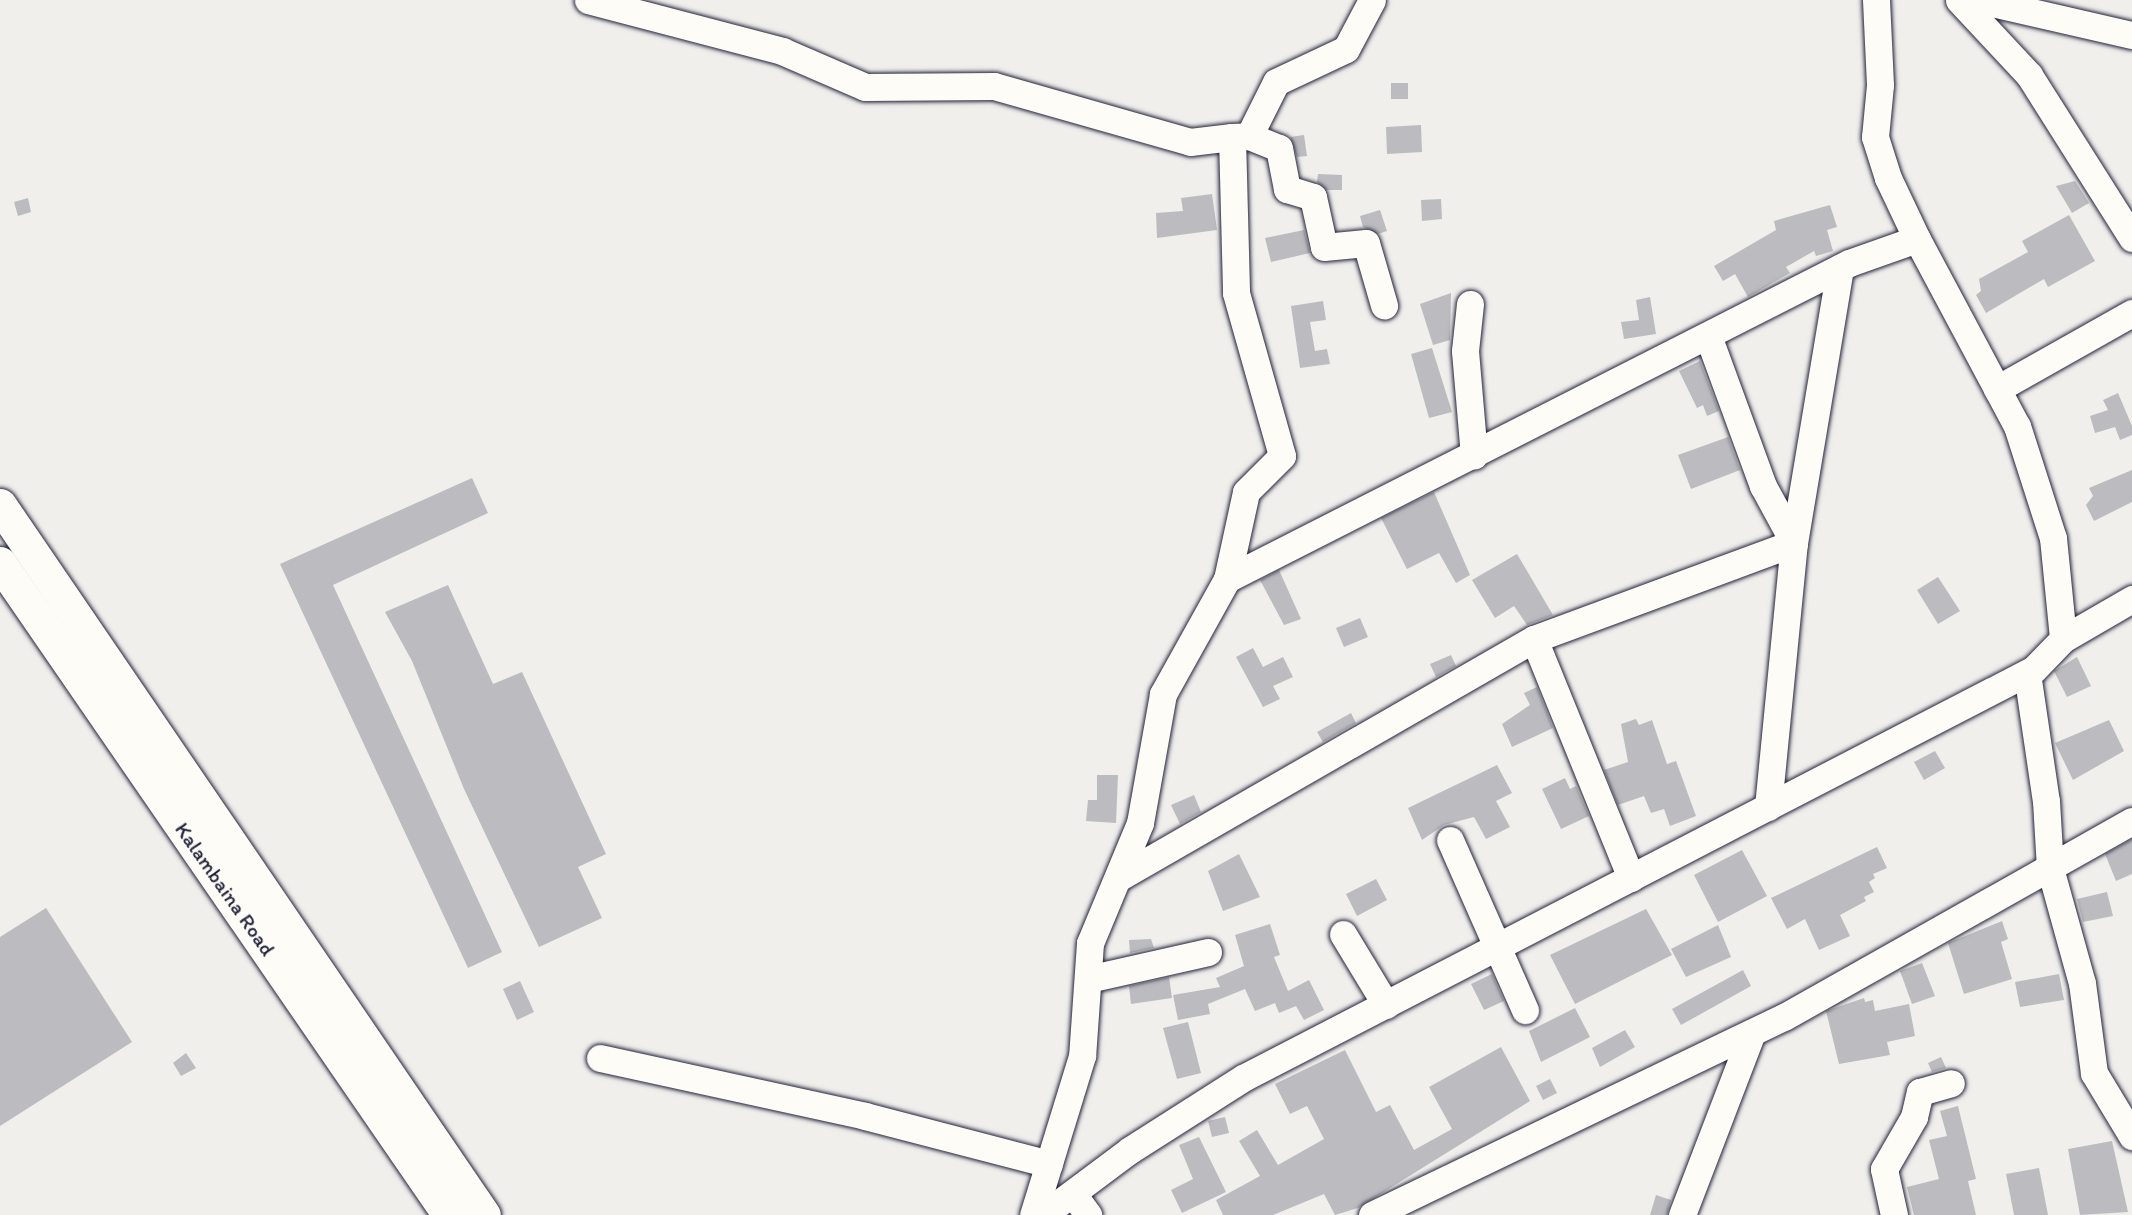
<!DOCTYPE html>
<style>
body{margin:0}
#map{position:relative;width:2132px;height:1215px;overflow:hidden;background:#f0efec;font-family:Itim,sans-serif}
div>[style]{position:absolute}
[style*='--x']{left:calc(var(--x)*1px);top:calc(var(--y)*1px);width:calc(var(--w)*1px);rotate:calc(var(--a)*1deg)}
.building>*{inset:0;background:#bcbcc0}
.roads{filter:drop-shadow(0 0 2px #22223b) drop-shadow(0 0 2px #22223b)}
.minor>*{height:27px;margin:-13.5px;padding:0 13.5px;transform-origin:13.5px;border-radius:13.5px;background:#fdfcf7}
.major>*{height:33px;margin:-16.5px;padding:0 16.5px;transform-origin:16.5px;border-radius:16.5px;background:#fdfcf7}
span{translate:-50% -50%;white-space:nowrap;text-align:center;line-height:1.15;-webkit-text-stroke:4.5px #fdfcf7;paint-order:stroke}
.street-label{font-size:21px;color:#22223b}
</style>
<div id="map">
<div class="building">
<i style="clip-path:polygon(1391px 83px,1408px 83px,1408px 99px,1391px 99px)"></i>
<i style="clip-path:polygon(1421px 125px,1422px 152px,1387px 154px,1386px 127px)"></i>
<i style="clip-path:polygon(1304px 135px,1307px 156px,1297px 157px,1290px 137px)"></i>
<i style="clip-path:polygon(1318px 174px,1342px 175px,1342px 190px,1326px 190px,1317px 182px)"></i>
<i style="clip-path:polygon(2075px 181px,2089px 203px,2072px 213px,2056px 186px)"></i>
<i style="clip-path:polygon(1212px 194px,1217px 230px,1157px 238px,1156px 213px,1183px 211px,1181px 198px)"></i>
<i style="clip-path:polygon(28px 198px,31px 212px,18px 216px,14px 202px)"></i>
<i style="clip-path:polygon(1441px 199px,1442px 219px,1422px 221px,1421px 200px)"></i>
<i style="clip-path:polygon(1830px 205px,1837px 227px,1827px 230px,1833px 251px,1816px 256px,1814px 251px,1786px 267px,1790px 273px,1748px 297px,1735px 274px,1723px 281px,1714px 266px,1776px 230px,1774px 221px)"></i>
<i style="clip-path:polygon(1380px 210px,1387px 231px,1378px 234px,1363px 227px,1360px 216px)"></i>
<i style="clip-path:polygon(2069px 215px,2095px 261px,2048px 287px,2044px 279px,1986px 313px,1976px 295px,1981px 291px,1979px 279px,2028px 252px,2022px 241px)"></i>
<i style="clip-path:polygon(1304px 230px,1310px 253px,1271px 262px,1265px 238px)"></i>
<i style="clip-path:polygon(1451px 293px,1450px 340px,1433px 345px,1420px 304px)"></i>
<i style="clip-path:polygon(1650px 297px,1656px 334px,1624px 339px,1621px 322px,1639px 320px,1636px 300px)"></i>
<i style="clip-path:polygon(1323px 301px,1326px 320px,1310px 322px,1315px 351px,1327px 349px,1330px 364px,1300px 368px,1291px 306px)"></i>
<i style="clip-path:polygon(1432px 348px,1452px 412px,1429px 418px,1411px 354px)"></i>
<i style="clip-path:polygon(1700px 361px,1719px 411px,1707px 416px,1703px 405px,1697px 408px,1679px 371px)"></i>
<i style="clip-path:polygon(2118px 393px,2132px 426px,2132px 435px,2120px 440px,2115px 427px,2095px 433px,2090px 416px,2108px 410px,2103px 400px)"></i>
<i style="clip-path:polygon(1728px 437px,1740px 470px,1691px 489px,1678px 455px)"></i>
<i style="clip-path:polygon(2132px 470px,2132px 502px,2094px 521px,2086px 505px,2093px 496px,2089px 488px)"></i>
<i style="clip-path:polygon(472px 478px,488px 513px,333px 585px,502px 952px,468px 968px,280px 564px)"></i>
<i style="clip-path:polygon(1434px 492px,1470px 575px,1456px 583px,1439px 553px,1407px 569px,1381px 518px)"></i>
<i style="clip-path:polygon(1517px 554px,1553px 615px,1527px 625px,1514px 606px,1495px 618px,1472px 580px)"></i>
<i style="clip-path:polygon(1279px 570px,1301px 619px,1284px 625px,1260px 580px)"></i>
<i style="clip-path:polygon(1938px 577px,1960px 611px,1938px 624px,1917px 590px)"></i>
<i style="clip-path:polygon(448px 585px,493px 684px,522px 672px,606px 854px,578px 867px,602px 918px,539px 947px,464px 789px,412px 661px,385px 612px)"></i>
<i style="clip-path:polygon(1360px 618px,1368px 637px,1344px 647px,1336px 628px)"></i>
<i style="clip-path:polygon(1253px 648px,1263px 667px,1283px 657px,1293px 677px,1273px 686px,1280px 699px,1263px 707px,1236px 657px)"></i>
<i style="clip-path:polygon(1451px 655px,1456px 666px,1436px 677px,1430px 664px)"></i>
<i style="clip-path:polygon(2077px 657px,2091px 686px,2067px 697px,2054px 671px)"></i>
<i style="clip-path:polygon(1537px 687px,1553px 728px,1512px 747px,1502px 724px,1530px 705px,1524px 693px)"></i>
<i style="clip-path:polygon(1351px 713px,1356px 723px,1323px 742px,1317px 732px)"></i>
<i style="clip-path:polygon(1636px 719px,1639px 725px,1652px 720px,1667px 764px,1676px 761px,1696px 816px,1670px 826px,1664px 809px,1651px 813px,1644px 796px,1618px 805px,1604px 770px,1628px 762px,1621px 724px)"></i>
<i style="clip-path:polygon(2109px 720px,2124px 751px,2073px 780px,2055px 743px)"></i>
<i style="clip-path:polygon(1935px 751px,1945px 768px,1924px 780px,1914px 762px)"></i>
<i style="clip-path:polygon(1497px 765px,1512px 793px,1496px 801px,1510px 827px,1486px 839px,1474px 817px,1444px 825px,1422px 840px,1408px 808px)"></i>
<i style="clip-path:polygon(1097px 775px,1118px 775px,1116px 823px,1086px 821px,1088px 800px,1097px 800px)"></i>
<i style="clip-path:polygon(1565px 778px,1570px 789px,1576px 786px,1589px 816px,1561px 829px,1542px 789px)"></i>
<i style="clip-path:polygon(1194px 795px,1201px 812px,1180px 824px,1171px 805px)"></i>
<i style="clip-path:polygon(2132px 839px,2132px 874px,2116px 881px,2105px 854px)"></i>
<i style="clip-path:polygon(1877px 847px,1887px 868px,1873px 874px,1875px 878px,1869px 882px,1874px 892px,1864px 897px,1866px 901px,1840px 915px,1850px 936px,1819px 950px,1805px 919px,1787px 929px,1771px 898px)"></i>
<i style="clip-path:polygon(1742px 850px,1767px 896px,1718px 922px,1694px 875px)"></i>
<i style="clip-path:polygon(1239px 854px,1260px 897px,1223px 911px,1208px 871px)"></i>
<i style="clip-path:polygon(1376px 879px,1387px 900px,1357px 916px,1346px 894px)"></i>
<i style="clip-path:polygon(2107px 892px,2113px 916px,2083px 922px,2077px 899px)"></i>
<i style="clip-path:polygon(46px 908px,132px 1042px,0 1126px,0 937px)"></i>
<i style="clip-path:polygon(1646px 909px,1672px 955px,1575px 1004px,1550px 955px)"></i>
<i style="clip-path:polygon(2002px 921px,2008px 939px,2001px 942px,2012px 979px,1964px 994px,1948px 943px)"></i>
<i style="clip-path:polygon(1270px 924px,1280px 955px,1274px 957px,1288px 991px,1309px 980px,1324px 1010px,1304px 1020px,1296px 1006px,1279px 1013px,1275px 1003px,1255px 1011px,1245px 989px,1208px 1004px,1210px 1014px,1178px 1020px,1173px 995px,1220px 987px,1216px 978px,1244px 966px,1235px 935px)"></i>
<i style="clip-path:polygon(1718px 925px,1731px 957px,1686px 977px,1671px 949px)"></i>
<i style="clip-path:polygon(1151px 939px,1154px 948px,1130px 953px,1129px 940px)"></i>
<i style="clip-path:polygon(1922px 963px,1935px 996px,1912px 1004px,1900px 971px)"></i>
<i style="clip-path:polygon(1743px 970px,1751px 986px,1681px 1025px,1672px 1009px)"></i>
<i style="clip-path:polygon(1492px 974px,1504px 1001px,1484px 1010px,1471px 984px)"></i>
<i style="clip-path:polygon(2059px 974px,2064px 1000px,2020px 1007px,2015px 982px)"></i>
<i style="clip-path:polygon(1169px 977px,1172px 998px,1131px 1004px,1129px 986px)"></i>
<i style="clip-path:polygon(520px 981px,534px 1012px,517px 1020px,503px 989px)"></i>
<i style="clip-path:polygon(1864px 998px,1865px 1002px,1873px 1000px,1875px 1011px,1909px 1004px,1915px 1036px,1887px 1042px,1890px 1055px,1839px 1064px,1826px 1011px)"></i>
<i style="clip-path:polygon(1575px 1008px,1590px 1037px,1541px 1062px,1529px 1031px)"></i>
<i style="clip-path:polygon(1188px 1022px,1201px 1073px,1177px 1079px,1163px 1028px)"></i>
<i style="clip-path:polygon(1625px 1030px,1635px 1047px,1600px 1067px,1592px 1048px)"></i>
<i style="clip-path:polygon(1501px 1047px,1530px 1101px,1358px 1208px,1335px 1215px,1324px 1194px,1273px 1215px,1223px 1215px,1216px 1200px,1260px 1176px,1239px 1141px,1257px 1130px,1278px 1165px,1324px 1139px,1307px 1106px,1290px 1114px,1275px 1084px,1345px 1050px,1376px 1112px,1390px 1105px,1414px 1150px,1452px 1129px,1429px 1087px)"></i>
<i style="clip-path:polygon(186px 1053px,196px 1068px,181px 1076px,173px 1063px)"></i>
<i style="clip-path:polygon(1941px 1057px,1946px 1068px,1932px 1072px,1928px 1063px)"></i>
<i style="clip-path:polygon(1550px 1079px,1557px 1093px,1543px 1100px,1536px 1086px)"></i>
<i style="clip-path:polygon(1958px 1106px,1976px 1179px,1968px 1181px,1976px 1215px,1914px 1215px,1907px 1187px,1939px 1179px,1929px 1140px,1947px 1136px,1940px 1111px)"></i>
<i style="clip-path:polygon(1225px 1117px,1229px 1133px,1212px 1137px,1208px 1121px)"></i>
<i style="clip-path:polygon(1199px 1137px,1226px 1192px,1182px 1213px,1171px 1190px,1193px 1179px,1179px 1145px)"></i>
<i style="clip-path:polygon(2112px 1141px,2128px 1212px,2080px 1215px,2068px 1149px)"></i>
<i style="clip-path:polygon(2039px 1168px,2048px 1215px,2014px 1215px,2006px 1174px)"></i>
<i style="clip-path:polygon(1656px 1195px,1671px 1200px,1667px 1215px,1650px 1215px)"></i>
</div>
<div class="roads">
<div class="minor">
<i style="--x:588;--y:0;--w:201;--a:14.7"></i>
<i style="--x:782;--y:51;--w:90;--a:23.4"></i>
<i style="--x:865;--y:87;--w:129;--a:-0.4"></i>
<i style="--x:994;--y:86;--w:204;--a:15.9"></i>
<i style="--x:1190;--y:142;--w:42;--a:-6.8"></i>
<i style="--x:1232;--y:137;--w:156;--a:88.5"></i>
<i style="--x:1236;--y:293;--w:169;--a:74.2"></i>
<i style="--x:1282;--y:456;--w:51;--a:135"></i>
<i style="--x:1246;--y:492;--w:89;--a:102.3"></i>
<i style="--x:1227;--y:579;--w:132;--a:119.1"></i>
<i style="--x:1163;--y:694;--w:131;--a:100.1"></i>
<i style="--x:1140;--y:823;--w:130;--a:112.6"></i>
<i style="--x:1090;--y:943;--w:113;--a:94"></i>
<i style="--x:1082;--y:1056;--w:166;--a:107.1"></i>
<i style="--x:1876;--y:0;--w:85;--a:87.3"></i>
<i style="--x:1880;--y:85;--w:52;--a:95.5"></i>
<i style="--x:1875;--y:137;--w:43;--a:72.4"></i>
<i style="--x:1888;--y:178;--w:68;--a:64.6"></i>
<i style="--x:1959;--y:0;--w:103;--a:47"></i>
<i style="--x:2029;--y:75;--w:193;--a:57.7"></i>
<i style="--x:1979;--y:0;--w:157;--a:12.9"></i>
<i style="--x:1249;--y:136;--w:32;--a:22"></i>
<i style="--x:1279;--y:148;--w:42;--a:79"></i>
<i style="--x:1287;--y:189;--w:27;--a:17"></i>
<i style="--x:1313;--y:197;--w:51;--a:77.6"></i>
<i style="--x:1324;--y:247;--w:42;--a:-5.4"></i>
<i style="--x:1366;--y:243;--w:65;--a:73.8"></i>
<i style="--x:1232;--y:137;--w:17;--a:-3"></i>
<i style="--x:1249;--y:136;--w:60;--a:-63.4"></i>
<i style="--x:1276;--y:82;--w:77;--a:-25.2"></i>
<i style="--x:1346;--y:49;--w:55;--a:-62"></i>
<i style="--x:1470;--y:304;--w:47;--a:96.1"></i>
<i style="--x:1465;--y:351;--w:105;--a:85.1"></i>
<i style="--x:1997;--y:389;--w:155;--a:-29.4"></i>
<i style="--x:1227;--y:579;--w:698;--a:-26.93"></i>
<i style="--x:1849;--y:263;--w:72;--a:-19.4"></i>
<i style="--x:1917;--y:239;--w:212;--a:61.9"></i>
<i style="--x:2017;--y:426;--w:118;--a:72.2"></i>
<i style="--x:2053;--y:538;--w:101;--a:84.3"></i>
<i style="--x:1534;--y:639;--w:277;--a:-20.3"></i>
<i style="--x:1794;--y:543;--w:65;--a:-118.5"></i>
<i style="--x:1763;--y:486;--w:160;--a:-110.1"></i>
<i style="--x:2027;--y:673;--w:129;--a:81.6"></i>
<i style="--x:2046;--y:801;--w:67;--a:86.6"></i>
<i style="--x:2050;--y:868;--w:119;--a:74.5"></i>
<i style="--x:2082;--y:983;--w:91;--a:82.4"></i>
<i style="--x:2094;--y:1073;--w:74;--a:58.9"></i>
<i style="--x:1768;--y:807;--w:265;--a:-84.4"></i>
<i style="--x:1794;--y:543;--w:279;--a:-80.5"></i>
<i style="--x:1450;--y:840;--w:186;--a:66.2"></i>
<i style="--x:1118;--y:878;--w:480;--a:-29.9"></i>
<i style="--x:1534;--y:639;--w:258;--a:67.9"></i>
<i style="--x:1343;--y:934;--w:83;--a:58.8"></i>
<i style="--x:1088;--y:979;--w:123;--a:-12.7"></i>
<i style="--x:600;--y:1058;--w:271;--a:12.3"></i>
<i style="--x:865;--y:1116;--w:190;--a:14.6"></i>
<i style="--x:1073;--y:1194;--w:26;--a:54"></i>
<i style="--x:1043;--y:1215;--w:109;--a:-36.8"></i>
<i style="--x:1130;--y:1150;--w:134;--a:-32.5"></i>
<i style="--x:1243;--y:1078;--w:890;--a:-27.34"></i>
<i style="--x:2034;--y:669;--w:42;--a:-46"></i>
<i style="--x:2063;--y:639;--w:80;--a:-30.1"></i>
<i style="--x:1372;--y:1215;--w:457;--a:-25.7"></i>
<i style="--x:1784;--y:1017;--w:399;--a:-29.4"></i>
<i style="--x:1682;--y:1215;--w:195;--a:-69"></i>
<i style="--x:1894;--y:1215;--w:47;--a:-102.3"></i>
<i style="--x:1884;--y:1169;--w:60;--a:-60"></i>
<i style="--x:1914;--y:1117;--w:26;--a:-77"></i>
<i style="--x:1920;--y:1092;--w:32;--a:-16"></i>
</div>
<div class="major">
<i style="--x:0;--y:505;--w:859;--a:55.72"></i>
<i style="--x:0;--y:563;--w:792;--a:55.45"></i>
</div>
</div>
<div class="street-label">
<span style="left:225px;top:889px;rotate:55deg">Kalambaina Road</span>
</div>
</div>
